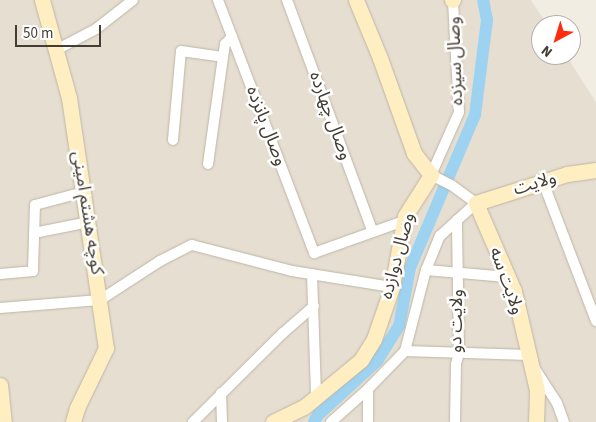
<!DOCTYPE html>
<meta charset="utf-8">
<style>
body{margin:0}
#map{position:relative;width:596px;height:422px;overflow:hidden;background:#f2ede3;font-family:"Source Sans 3","Noto Sans Arabic",sans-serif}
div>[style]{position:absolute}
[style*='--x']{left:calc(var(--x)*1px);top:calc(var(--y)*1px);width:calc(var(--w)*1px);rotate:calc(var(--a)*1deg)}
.residential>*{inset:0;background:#e6dfd1}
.canal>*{height:12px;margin:-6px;padding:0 6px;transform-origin:6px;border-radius:6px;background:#9dd2f1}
.roads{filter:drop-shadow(0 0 1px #beb5a6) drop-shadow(0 0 1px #beb5a6)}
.street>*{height:10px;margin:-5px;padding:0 5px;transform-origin:5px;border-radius:5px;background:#fff}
.secondary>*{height:15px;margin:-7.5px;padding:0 7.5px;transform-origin:7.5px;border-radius:7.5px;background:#ffeec1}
span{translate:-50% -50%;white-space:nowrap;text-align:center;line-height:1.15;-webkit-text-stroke:5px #fff;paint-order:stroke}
.street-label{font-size:18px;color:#443d33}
.north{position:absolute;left:531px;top:15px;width:50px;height:50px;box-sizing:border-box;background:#fff;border:1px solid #b4b1ad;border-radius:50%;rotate:219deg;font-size:14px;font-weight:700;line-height:20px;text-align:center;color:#443d33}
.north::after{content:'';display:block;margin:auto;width:18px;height:22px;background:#fe2b0e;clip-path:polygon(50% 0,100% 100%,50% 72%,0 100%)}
.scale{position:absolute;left:15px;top:25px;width:86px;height:22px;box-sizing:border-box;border:2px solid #443d33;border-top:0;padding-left:6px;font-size:15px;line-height:18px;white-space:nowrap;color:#443d33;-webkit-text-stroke:4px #fff;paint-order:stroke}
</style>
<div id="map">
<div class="residential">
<i style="clip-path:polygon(0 0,531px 0,547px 25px,541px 25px,541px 55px,566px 55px,596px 102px,596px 422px,0 422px)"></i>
</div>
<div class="canal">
<i style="--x:314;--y:422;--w:8;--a:-60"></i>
<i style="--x:318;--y:415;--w:80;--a:-42.5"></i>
<i style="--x:377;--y:361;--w:41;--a:-57.8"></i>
<i style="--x:399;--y:326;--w:59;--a:-79.3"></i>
<i style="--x:410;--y:268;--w:166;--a:-67"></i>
<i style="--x:475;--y:115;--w:96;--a:-82.8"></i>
<i style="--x:487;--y:20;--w:20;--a:-101"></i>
</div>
<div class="roads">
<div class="street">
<i style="--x:218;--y:0;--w:271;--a:69.2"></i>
<i style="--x:314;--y:253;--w:96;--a:-19.6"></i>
<i style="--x:287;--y:0;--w:247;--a:69.7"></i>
<i style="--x:56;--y:50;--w:45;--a:-27.7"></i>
<i style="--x:96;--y:29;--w:47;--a:-38.1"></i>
<i style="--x:173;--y:140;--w:89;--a:-84.9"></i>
<i style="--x:181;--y:51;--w:42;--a:8.1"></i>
<i style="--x:208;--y:164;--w:108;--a:-82"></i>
<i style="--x:223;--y:57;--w:13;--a:-81"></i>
<i style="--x:225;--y:44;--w:10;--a:-45"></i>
<i style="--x:543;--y:182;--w:149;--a:69.1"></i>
<i style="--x:34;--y:233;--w:56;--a:-11.3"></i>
<i style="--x:426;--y:270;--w:81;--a:4.9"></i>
<i style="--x:0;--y:274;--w:33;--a:-5"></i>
<i style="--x:33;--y:271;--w:66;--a:-88.3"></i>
<i style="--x:35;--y:205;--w:51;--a:-14.9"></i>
<i style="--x:312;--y:274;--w:123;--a:88.1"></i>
<i style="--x:0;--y:308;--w:100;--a:-4.6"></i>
<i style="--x:100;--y:300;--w:72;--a:-33"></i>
<i style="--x:160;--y:261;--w:36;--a:-27"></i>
<i style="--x:192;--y:245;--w:103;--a:14.6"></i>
<i style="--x:292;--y:271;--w:101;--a:9.1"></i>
<i style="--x:405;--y:351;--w:124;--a:1.8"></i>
<i style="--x:535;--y:369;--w:40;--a:57.1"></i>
<i style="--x:557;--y:403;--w:20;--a:70"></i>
<i style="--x:221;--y:393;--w:29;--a:88"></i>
<i style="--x:193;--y:422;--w:127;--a:-44.7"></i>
<i style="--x:283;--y:333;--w:41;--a:-41.1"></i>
<i style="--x:331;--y:422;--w:50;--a:-41.7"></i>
<i style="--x:368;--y:389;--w:53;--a:-45.8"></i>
<i style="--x:405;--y:351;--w:84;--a:-75.5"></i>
<i style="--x:426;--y:270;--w:37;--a:-68"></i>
<i style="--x:440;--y:236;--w:49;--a:-42.5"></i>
<i style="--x:476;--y:203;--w:31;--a:-144"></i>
<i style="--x:451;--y:185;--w:22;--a:-153"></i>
<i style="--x:431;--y:175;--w:69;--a:-66"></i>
<i style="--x:459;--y:112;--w:112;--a:-93.1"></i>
<i style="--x:368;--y:422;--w:33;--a:-90"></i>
<i style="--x:455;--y:422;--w:58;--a:-89"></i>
<i style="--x:456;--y:364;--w:11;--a:-75"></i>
<i style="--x:459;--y:353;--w:133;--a:-90.9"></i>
</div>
<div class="secondary">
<i style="--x:42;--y:0;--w:102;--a:74.6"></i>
<i style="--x:69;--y:98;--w:253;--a:81.6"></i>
<i style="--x:106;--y:348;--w:67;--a:115.8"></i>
<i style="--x:77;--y:408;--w:15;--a:106"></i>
<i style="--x:452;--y:0;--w:1;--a:0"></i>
<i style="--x:0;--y:385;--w:37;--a:84"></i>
<i style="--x:273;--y:422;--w:34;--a:-26"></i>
<i style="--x:304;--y:407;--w:74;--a:-39.5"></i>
<i style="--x:361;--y:360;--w:25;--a:-58"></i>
<i style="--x:374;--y:339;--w:55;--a:-70.9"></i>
<i style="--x:392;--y:287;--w:72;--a:-79.6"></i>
<i style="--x:405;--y:216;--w:49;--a:-57.6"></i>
<i style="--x:431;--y:175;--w:28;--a:-128"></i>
<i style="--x:414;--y:153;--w:101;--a:-109.7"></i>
<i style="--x:380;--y:58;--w:63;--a:-112.5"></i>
<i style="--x:536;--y:422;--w:32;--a:-88"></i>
<i style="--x:537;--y:390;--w:102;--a:-103.1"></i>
<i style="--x:514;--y:291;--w:96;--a:-113.4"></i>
<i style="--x:476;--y:203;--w:96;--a:-17.7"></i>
<i style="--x:567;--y:174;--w:29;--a:-8"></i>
</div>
</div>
<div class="street-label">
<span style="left:456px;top:61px;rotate:-92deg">وصال سیزده</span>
<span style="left:330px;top:116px;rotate:70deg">وصال چهارده</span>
<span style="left:266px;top:126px;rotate:69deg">وصال پانزده</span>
<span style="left:535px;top:184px;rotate:-17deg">ولایت</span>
<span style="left:87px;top:213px;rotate:81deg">کوچه هشتم امینی</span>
<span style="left:398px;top:256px;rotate:-75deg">وصال دوازده</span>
<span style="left:506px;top:281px;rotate:70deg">ولایت سه</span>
<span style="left:457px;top:321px;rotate:-89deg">ولایت دو</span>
</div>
<div class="north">N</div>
<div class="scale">50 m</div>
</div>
